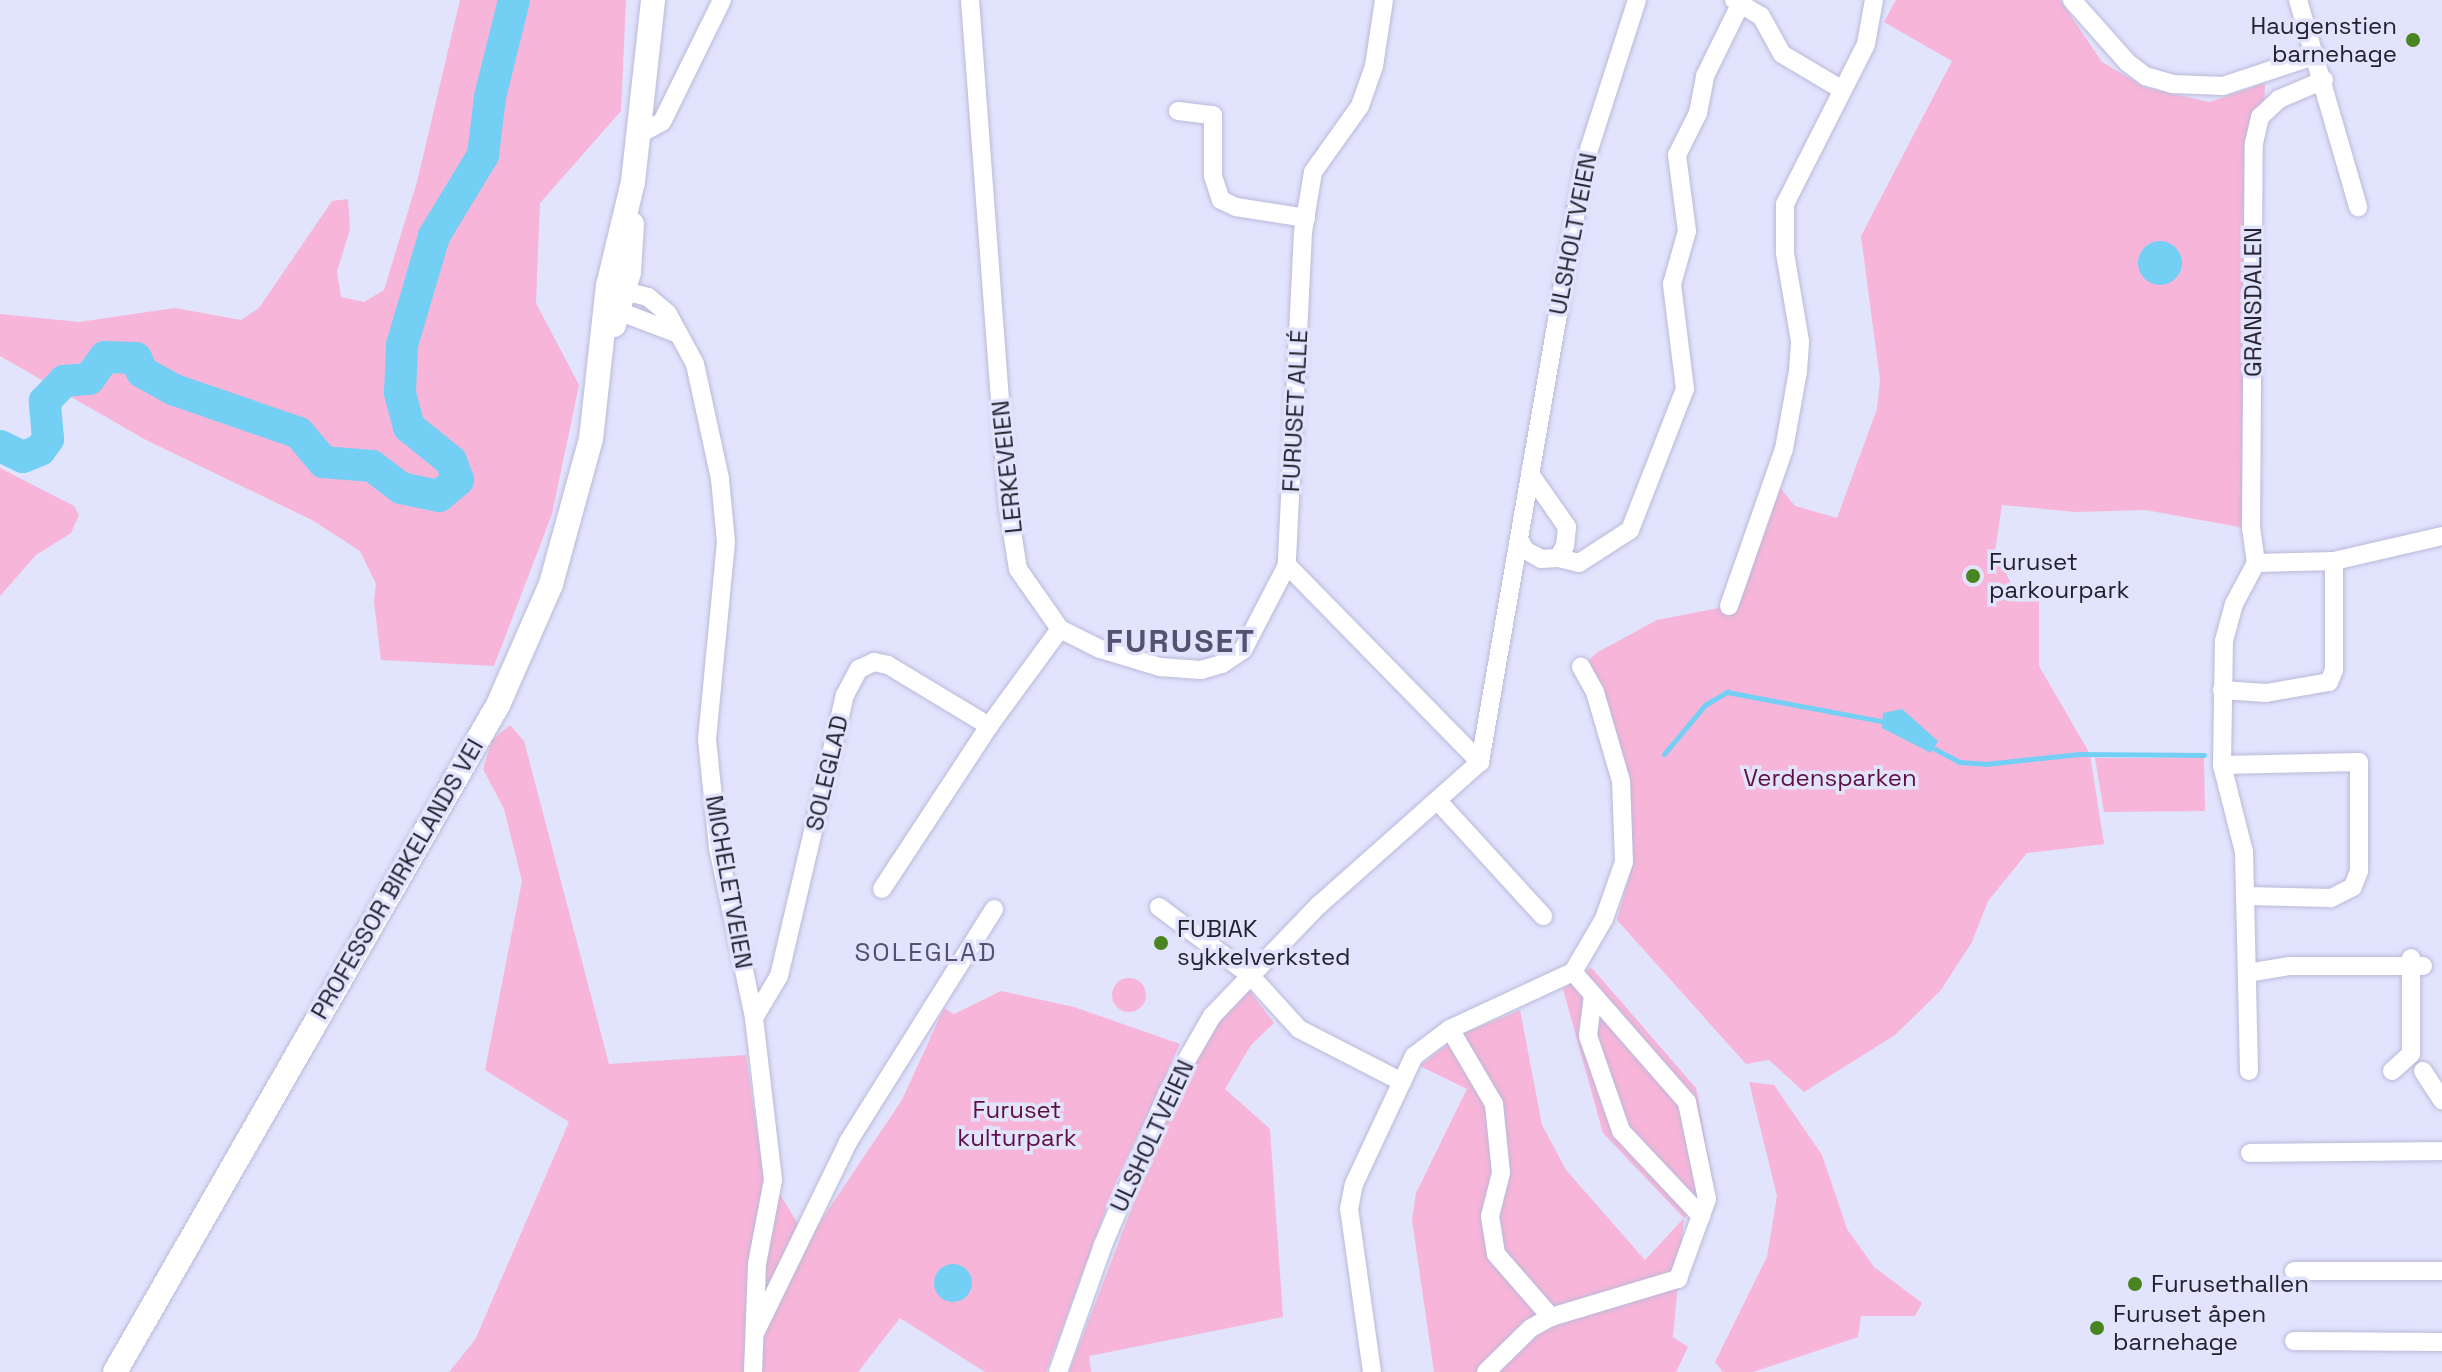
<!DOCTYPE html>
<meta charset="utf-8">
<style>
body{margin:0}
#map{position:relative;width:2442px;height:1372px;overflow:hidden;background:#e2e3fd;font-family:"Space Grotesk",sans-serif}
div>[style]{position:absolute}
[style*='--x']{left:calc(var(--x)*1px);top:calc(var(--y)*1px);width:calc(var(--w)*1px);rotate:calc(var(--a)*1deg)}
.green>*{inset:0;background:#f7b5d9}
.round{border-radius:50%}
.water>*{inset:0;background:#73d0f4}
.stream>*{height:5px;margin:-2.5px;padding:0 2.5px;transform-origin:2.5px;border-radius:2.5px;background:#73d0f4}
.river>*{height:32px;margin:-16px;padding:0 16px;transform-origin:16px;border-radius:16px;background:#73d0f4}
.roads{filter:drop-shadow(0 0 2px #babada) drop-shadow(0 0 2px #babada)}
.minor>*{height:18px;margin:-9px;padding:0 9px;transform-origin:9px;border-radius:9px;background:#fff}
.secondary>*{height:24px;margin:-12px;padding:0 12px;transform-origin:12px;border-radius:12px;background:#fff}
.dots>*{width:22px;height:22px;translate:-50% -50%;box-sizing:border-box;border:4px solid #e2e3fd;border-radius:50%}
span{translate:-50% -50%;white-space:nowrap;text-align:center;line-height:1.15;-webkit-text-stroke:7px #e2e3fd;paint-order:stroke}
.poi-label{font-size:24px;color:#22222e}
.right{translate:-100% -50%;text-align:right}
.left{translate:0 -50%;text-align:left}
.street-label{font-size:24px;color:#22222e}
.park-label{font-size:24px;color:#600f45}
.neighbourhood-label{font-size:26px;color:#54536f;letter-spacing:2px}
.district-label{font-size:32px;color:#54536f;font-weight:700;letter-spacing:2px}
</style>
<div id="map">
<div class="green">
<i style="clip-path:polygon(460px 0,626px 0,621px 111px,540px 203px,536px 303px,579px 385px,552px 514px,494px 666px,381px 660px,374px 602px,376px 584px,360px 551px,312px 520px,146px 440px,0 356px,0 314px,79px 322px,175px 308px,241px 320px,259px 308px,332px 201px,348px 199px,350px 229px,337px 272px,341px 297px,364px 302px,384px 290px,417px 182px)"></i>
<i style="clip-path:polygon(1896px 0,2060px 0,2102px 62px,2146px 88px,2210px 102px,2265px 83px,2251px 529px,2145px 510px,2076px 512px,2002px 505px,1995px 552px,2016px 593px,2039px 595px,2039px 666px,2090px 754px,2104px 844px,2027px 853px,1988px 901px,1972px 942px,1941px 990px,1895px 1035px,1804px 1092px,1769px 1060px,1746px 1064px,1617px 920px,1632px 867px,1629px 778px,1581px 667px,1598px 652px,1657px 620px,1729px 606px,1774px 480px,1795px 506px,1837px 518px,1877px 409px,1880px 380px,1861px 236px,1952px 61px,1884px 22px)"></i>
<i style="clip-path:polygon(0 468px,74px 506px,79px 515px,71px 533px,36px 555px,0 596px)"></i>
<i style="clip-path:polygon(510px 725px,524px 741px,609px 1064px,746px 1055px,762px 1165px,808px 1240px,902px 1100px,944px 1008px,954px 1014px,1001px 991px,1074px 1007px,1180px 1044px,1116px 1182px,1046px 1372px,985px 1372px,900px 1318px,858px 1372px,449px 1372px,475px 1340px,569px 1122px,485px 1070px,522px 881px,504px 809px,483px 769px,492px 740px)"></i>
<i style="clip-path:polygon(2095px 758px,2204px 758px,2205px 811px,2104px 812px)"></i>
<i style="clip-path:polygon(1591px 967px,1696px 1088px,1716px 1198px,1684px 1218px,1673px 1337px,1688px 1347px,1676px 1372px,1434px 1372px,1412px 1220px,1416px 1193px,1467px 1089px,1420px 1066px,1460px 1035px,1520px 1010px,1542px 1125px,1566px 1170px,1645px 1260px,1684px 1218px,1603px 1133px,1563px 989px)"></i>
<i class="round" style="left:1112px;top:978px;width:34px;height:34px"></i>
<i style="clip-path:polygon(1249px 990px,1274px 1023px,1251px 1045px,1225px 1089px,1270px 1129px,1283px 1317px,1089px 1356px,1091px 1372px,1069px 1372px,1174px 1098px,1220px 1021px)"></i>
<i style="clip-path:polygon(1749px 1082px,1774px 1085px,1822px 1155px,1847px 1229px,1874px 1267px,1922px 1303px,1915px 1316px,1861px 1316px,1858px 1337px,1753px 1372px,1723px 1372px,1715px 1362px,1767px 1257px,1777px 1196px)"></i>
</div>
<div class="water">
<i class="round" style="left:2138px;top:241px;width:44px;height:44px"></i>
<i style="clip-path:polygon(1902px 709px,1938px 741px,1931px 753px,1882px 728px,1883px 713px)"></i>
<i class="round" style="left:934px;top:1264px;width:38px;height:38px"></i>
</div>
<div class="stream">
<i style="--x:1935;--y:749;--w:27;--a:28"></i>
<i style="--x:1959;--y:762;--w:26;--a:4"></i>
<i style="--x:1985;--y:764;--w:95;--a:-6.1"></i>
<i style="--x:2079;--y:754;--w:125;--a:0.5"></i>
<i style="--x:1664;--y:754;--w:64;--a:-50.1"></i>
<i style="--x:1705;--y:705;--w:26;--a:-31"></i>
<i style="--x:1727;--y:692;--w:157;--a:10.7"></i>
</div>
<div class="river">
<i style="--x:0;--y:446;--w:25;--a:26"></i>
<i style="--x:23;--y:457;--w:18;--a:-22"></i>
<i style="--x:40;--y:450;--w:14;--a:-54"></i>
<i style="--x:48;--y:439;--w:38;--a:-95"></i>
<i style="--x:45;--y:401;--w:28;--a:-46"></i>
<i style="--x:64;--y:381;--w:25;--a:-5"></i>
<i style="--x:89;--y:379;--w:27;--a:-54"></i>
<i style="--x:105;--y:357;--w:31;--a:2"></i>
<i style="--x:136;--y:358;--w:15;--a:67"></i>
<i style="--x:142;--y:372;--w:38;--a:29"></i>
<i style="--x:175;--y:390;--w:131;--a:19.1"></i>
<i style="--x:299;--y:433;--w:38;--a:50"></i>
<i style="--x:323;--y:462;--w:49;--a:4.7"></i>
<i style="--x:372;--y:466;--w:36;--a:37"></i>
<i style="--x:401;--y:488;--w:39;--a:12"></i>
<i style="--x:439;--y:496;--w:25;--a:-40"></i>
<i style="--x:458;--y:480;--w:20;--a:-110"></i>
<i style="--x:451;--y:461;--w:54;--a:-141"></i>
<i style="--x:409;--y:427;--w:35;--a:-105"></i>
<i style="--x:400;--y:393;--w:48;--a:-87.6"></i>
<i style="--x:402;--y:345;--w:114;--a:-73.6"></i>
<i style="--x:434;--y:236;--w:95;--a:-58.8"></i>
<i style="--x:483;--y:155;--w:58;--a:-83.1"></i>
<i style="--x:490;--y:97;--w:100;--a:-76.1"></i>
</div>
<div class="roads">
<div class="minor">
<i style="--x:970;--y:0;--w:507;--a:85.71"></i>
<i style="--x:1008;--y:506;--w:64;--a:81"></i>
<i style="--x:1018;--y:569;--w:73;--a:55"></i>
<i style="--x:1060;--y:629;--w:45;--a:26.6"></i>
<i style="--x:1100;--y:649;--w:63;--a:16.7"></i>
<i style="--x:1160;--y:667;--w:41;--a:4.2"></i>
<i style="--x:1201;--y:670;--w:22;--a:-16"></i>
<i style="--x:1222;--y:664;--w:25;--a:-34"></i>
<i style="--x:1243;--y:650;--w:96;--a:-62.6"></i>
<i style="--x:1384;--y:0;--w:67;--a:98.6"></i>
<i style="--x:1374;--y:66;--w:42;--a:109.3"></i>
<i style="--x:1360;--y:106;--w:81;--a:125.5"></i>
<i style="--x:1313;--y:172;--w:61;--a:99.5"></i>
<i style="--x:1303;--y:232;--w:333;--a:92.8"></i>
<i style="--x:1287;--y:565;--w:276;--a:45.6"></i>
<i style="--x:1734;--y:0;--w:31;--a:31"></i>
<i style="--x:1761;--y:16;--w:43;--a:61.1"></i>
<i style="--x:1782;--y:54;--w:69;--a:30.7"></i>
<i style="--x:2072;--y:0;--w:84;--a:48.4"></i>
<i style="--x:2128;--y:63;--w:21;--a:37"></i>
<i style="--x:2145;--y:76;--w:29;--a:16"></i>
<i style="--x:2173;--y:84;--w:50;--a:2.3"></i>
<i style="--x:2223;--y:86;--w:99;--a:-18.3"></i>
<i style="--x:2298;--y:0;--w:216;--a:73.8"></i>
<i style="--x:1178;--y:111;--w:35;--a:7"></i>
<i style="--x:1213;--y:115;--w:61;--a:90"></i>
<i style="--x:1213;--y:176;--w:25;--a:72"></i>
<i style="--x:1221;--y:200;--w:17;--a:25"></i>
<i style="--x:1236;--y:207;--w:71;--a:8.9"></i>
<i style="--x:640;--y:134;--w:25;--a:-29"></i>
<i style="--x:662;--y:122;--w:136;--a:-63.8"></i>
<i style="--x:676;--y:333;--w:62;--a:-159.2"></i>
<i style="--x:618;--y:311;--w:20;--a:-127"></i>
<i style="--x:606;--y:295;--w:18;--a:-13"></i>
<i style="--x:624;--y:291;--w:25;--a:14"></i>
<i style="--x:648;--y:297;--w:26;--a:40"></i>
<i style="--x:668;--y:314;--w:57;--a:61.6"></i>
<i style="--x:695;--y:364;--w:118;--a:77.7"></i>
<i style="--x:720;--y:479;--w:63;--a:84.6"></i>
<i style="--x:726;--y:542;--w:198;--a:95.5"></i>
<i style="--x:707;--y:739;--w:110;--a:84.2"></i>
<i style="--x:718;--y:848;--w:174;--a:78"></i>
<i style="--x:754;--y:1018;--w:163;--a:83.3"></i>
<i style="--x:773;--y:1180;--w:86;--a:100.8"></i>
<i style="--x:757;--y:1264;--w:108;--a:92.1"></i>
<i style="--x:1519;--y:539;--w:13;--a:61"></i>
<i style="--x:1525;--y:550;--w:18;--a:29"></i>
<i style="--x:1541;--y:559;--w:17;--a:-3"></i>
<i style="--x:1558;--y:558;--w:14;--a:-60"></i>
<i style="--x:1565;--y:546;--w:19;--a:-84"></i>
<i style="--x:1567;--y:527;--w:65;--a:-124.9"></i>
<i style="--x:1558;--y:558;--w:22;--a:13"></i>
<i style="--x:1579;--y:563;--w:61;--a:-32.9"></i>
<i style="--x:1630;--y:530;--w:151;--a:-68.7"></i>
<i style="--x:1685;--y:389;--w:106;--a:-97.1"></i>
<i style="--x:1672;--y:284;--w:55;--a:-74.2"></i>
<i style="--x:1687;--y:231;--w:77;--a:-97.5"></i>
<i style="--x:1677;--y:155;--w:47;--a:-63.4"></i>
<i style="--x:1698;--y:113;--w:38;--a:-79"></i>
<i style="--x:1705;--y:76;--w:79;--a:-63.8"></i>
<i style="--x:2256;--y:563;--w:34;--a:-98"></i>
<i style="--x:2251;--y:529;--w:386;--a:-89.6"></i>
<i style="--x:2254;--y:143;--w:27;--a:-77"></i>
<i style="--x:2260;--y:117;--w:26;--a:-43"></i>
<i style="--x:2279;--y:99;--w:49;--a:-22.9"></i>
<i style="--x:1729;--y:606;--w:166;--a:-70.7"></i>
<i style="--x:1784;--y:449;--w:79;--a:-79.8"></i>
<i style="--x:1798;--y:371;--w:30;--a:-86"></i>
<i style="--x:1800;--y:341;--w:89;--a:-99.7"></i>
<i style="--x:1785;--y:253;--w:49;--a:-90"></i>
<i style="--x:1785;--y:204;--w:179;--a:-63.1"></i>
<i style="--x:1866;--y:44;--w:45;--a:-79.7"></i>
<i style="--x:2222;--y:690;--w:44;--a:3.9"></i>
<i style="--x:2266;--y:693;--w:64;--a:-9.9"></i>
<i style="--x:2329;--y:682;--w:13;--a:-67"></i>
<i style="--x:2334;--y:670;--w:109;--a:-90"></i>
<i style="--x:2222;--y:765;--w:137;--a:-1.3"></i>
<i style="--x:2359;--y:762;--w:109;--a:90"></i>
<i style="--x:2359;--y:871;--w:17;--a:111"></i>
<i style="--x:2353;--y:887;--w:25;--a:153"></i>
<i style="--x:2331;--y:898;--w:85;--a:-178.7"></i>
<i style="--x:1438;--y:801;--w:156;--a:47.6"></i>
<i style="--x:882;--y:889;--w:195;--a:-56.7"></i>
<i style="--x:989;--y:726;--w:120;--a:-53.8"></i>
<i style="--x:1159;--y:907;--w:114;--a:36.8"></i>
<i style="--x:1250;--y:975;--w:73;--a:47.8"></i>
<i style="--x:1299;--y:1029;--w:116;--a:27.2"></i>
<i style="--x:2247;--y:973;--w:44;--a:-9.2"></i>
<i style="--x:2290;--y:966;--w:133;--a:0"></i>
<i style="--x:1593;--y:995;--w:41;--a:97"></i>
<i style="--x:1588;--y:1036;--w:101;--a:70.8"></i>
<i style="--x:1621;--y:1131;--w:117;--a:46.7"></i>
<i style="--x:754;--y:1018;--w:49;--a:-59.2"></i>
<i style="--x:779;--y:976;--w:289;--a:-76.8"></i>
<i style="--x:845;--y:695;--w:30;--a:-62"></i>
<i style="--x:859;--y:669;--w:17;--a:-25"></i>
<i style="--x:874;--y:662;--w:14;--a:12"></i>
<i style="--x:888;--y:665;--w:118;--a:31.1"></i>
<i style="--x:1450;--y:1029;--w:87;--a:59.6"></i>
<i style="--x:1494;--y:1104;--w:69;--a:84.2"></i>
<i style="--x:1501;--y:1173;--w:44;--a:104.3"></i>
<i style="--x:1490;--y:1216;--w:38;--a:81"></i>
<i style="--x:1496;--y:1254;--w:84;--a:48.9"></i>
<i style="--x:2249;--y:1071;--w:219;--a:-91.3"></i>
<i style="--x:2244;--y:852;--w:90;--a:-104.2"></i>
<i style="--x:2222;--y:765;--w:124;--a:-89.1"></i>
<i style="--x:2224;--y:641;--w:38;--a:-75"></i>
<i style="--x:2234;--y:604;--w:47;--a:-61.8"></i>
<i style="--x:2256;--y:563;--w:78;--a:-1.5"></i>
<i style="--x:2334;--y:561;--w:111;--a:-13"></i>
<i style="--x:2392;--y:1071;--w:25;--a:-42"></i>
<i style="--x:2411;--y:1054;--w:96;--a:-90"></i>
<i style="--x:2423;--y:1071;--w:35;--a:57"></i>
<i style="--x:2250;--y:1153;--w:192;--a:-0.6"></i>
<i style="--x:2294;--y:1271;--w:148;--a:0"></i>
<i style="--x:756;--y:1331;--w:210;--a:-64"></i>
<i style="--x:848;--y:1142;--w:275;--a:-57.9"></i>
<i style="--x:2294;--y:1341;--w:148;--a:0.4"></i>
<i style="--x:1058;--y:1372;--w:135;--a:-70.5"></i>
<i style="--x:1103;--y:1245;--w:164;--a:-67"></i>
<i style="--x:1167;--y:1094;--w:90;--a:-60"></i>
<i style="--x:1212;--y:1016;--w:154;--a:-46.1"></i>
<i style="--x:1319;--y:905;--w:215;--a:-41.6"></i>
<i style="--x:1480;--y:762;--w:606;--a:-80.12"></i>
<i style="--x:1584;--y:165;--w:173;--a:-72.2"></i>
<i style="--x:1372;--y:1372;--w:165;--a:-98"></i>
<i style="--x:1349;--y:1209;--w:25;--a:-79"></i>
<i style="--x:1354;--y:1184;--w:141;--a:-64.9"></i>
<i style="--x:1414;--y:1056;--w:45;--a:-36.9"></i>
<i style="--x:1450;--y:1029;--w:136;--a:-24.9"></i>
<i style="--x:1573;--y:972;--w:61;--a:-59.7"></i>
<i style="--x:1604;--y:919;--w:60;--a:-70.7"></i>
<i style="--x:1624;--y:862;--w:81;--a:-92.1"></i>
<i style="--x:1621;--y:781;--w:93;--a:-106.3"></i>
<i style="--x:1595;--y:692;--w:29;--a:-119"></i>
<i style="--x:1486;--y:1372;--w:63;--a:-44.4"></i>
<i style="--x:1531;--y:1328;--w:23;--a:-29"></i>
<i style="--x:1551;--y:1317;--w:133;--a:-16.7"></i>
<i style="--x:1678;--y:1279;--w:85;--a:-70.1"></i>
<i style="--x:1707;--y:1199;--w:99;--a:-101.7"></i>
<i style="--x:1687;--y:1102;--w:173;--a:-131.2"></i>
</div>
<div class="secondary">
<i style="--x:614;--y:325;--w:55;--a:-74.2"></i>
<i style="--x:629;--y:272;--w:48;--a:-86.4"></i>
<i style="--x:115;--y:1372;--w:769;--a:-60.14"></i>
<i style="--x:498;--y:705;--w:132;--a:-66.3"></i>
<i style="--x:551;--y:584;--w:150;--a:-74.6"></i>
<i style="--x:591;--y:439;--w:154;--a:-83.7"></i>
<i style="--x:608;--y:286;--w:107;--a:-76.5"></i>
<i style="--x:633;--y:182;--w:183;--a:-83.7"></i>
</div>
</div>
<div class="dots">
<i style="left:2413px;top:40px;background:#498421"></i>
<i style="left:1973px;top:576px;background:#498421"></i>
<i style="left:1161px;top:943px;background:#498421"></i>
<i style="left:2135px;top:1284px;background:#498421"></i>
<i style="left:2097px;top:1328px;background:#498421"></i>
</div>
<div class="poi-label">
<span class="right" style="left:2397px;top:40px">Haugenstien<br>barnehage</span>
<span class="left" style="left:1989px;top:576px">Furuset<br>parkourpark</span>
<span class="left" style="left:1177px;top:943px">FUBIAK<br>sykkelverksted</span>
<span class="left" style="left:2151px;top:1284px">Furusethallen</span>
<span class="left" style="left:2113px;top:1328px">Furuset åpen<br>barnehage</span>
</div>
<div class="street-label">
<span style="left:1573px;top:234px;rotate:-79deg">ULSHOLTVEIEN</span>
<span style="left:2253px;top:302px;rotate:-90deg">GRANSDALEN</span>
<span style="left:1295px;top:411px;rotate:-87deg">FURUSET ALLÉ</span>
<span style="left:1007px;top:467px;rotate:-96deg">LERKEVEIEN</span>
<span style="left:827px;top:773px;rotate:-77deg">SOLEGLAD</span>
<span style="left:397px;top:879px;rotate:-60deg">PROFESSOR BIRKELANDS VEI</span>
<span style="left:729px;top:882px;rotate:80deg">MICHELETVEIEN</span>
<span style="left:1152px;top:1136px;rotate:-65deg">ULSHOLTVEIEN</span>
</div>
<div class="park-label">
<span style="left:1830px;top:778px">Verdensparken</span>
<span style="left:1017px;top:1124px">Furuset<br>kulturpark</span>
</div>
<div class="neighbourhood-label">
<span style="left:926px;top:953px">SOLEGLAD</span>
</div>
<div class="district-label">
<span style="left:1181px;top:641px">FURUSET</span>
</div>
</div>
